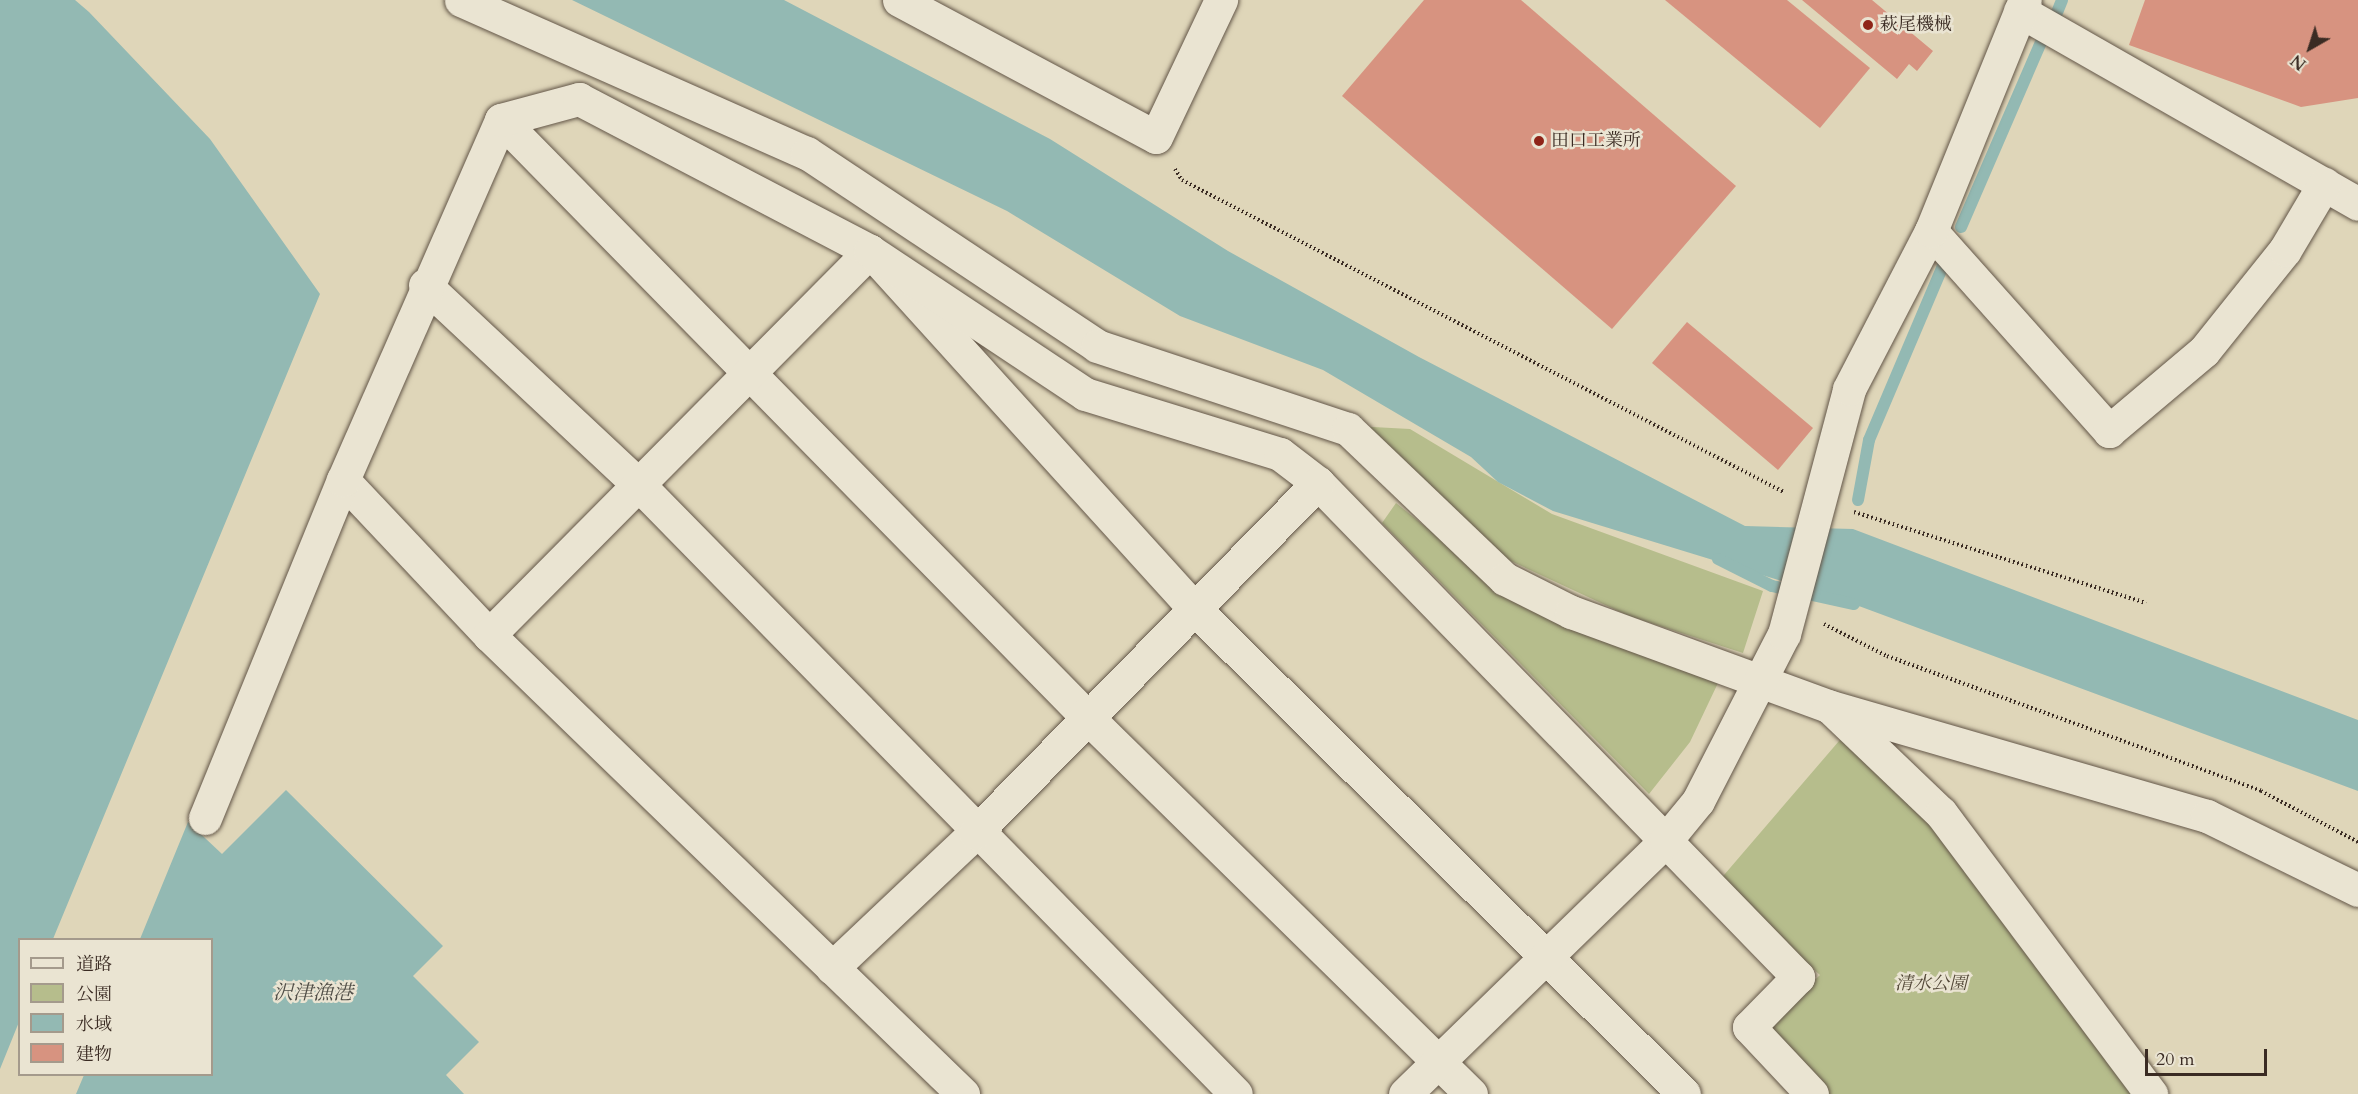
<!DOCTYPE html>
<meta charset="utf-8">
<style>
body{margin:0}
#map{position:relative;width:2358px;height:1094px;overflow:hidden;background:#dfd6b9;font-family:Cardo,"Noto Serif JP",serif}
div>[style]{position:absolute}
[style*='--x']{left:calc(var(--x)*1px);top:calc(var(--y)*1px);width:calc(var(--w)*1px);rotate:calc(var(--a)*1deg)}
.green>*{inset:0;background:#b6bd8c}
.water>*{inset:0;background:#93b9b3}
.stream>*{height:12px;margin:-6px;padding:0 6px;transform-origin:6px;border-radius:6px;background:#93b9b3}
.building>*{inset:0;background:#d79380}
.path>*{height:4px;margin-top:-2px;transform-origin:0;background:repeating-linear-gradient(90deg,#3a2b23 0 1.5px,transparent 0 4.5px)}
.roads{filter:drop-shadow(0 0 2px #635648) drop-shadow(0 0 2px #635648)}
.minor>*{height:33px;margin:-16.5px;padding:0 16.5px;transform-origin:16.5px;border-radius:16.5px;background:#eae4d2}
.tertiary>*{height:33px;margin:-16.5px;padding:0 16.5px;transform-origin:16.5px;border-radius:16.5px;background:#eae4d2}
.dots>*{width:16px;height:16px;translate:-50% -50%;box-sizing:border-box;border:3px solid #eae4d2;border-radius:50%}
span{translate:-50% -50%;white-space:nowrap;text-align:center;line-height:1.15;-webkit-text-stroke:5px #eae4d2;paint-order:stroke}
.poi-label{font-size:18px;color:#3a2b23}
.left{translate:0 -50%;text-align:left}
.park-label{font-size:18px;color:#534838;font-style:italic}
.water-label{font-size:20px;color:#504e47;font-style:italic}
.legend{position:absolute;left:18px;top:938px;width:195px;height:138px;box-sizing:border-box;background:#eae4d2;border:2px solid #a49a8c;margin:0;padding:8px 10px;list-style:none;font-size:18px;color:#3a2b23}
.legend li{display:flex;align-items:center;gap:12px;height:30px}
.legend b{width:30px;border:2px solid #a49a8c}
.north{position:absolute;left:2280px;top:18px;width:60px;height:60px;-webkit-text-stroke:4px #eae4d2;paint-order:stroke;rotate:219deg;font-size:16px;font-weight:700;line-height:24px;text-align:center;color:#3a2b23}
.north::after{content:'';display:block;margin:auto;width:21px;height:27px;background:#3a2b23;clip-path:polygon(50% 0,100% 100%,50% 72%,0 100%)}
.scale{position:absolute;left:2145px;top:1049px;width:122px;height:27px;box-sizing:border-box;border:3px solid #3a2b23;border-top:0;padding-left:8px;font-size:18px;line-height:21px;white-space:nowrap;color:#3a2b23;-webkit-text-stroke:4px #eae4d2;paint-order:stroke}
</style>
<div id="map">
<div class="green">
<i style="clip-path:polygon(1354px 426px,1410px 429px,1552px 514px,1763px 591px,1743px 653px,1629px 616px,1500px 556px)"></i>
<i style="clip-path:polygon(1396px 503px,1514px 598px,1718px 683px,1690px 742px,1649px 794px,1382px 523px)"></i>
<i style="clip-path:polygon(1851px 727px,1941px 813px,2138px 1094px,1822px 1094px,1762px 1031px,1820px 975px,1718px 882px)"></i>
</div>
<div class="water">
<i style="clip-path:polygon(0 0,75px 0,89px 12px,210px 139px,320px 294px,53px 939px,20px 940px,19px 1022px,0 1069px)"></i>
<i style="clip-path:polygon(572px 0,784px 0,1050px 139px,1228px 251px,1419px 357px,1745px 526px,1853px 529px,2358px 720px,2358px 791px,1840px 599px,1553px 511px,1498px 482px,1471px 457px,1323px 370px,1180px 316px,1007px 211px)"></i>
<i style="clip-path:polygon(286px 790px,443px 946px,413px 976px,479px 1042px,446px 1075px,464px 1094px,76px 1094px,84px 1075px,212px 1074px,212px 940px,140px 939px,188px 822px,222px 854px)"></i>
</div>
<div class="stream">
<i style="--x:2056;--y:15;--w:16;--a:-68"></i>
<i style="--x:1961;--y:227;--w:204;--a:-66.6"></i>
<i style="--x:1858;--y:500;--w:61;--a:-79.6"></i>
<i style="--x:1869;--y:440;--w:189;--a:-67"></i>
<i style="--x:1718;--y:559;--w:60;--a:26.6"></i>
<i style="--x:1772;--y:586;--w:84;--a:12.4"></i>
</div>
<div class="building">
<i style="clip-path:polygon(1424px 0,1521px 0,1736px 186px,1612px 329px,1342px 96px)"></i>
<i style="clip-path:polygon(1665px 0,1787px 0,1870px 68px,1820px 128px)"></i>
<i style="clip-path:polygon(1802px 0,1872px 0,1933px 51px,1917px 71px,1909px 64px,1897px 79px)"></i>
<i style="clip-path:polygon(2145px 0,2358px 0,2358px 98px,2301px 107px,2129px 45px)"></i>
<i style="clip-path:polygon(1687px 322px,1813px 428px,1778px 470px,1652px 363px)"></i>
</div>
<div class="path">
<i style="--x:1175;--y:169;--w:13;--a:58"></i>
<i style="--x:1182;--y:180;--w:678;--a:27.4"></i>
<i style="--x:1854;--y:512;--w:306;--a:17.3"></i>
<i style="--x:1824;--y:624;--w:71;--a:26.9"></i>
<i style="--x:1887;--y:656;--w:398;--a:19.8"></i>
<i style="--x:2261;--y:791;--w:110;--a:27.7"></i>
</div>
<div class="roads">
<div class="minor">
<i style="--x:461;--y:0;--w:378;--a:23.9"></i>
<i style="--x:807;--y:153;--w:348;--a:33.6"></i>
<i style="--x:1097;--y:346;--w:264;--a:18.3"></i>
<i style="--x:1348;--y:429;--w:217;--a:43.7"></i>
<i style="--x:1505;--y:579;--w:74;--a:26.6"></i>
<i style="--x:1571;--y:612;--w:274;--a:20.1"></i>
<i style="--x:1828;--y:706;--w:395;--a:16.2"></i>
<i style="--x:2207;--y:816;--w:168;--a:26.1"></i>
<i style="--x:899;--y:0;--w:291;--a:28.1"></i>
<i style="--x:1156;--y:137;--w:152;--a:-64.6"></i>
<i style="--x:2020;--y:11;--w:389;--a:29.7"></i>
<i style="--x:501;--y:120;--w:834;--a:45.53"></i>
<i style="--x:1085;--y:715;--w:541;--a:44.48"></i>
<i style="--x:1931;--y:231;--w:268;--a:48.3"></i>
<i style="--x:2109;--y:431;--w:124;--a:-40.1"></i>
<i style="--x:2204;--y:351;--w:129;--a:-51.3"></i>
<i style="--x:2285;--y:250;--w:77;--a:-59.4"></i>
<i style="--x:425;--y:285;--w:294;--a:43.1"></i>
<i style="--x:640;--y:486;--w:851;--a:45.57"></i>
<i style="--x:343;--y:480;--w:213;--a:46.7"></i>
<i style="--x:489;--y:635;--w:660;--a:44.08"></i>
<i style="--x:489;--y:635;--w:541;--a:-45.22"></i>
<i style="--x:870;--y:251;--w:485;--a:47.8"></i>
<i style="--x:1196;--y:610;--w:687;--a:44.76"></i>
<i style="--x:1832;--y:709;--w:151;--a:43.7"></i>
<i style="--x:1941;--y:813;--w:351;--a:53.2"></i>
<i style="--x:205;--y:818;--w:365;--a:-67.8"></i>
<i style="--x:343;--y:480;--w:393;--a:-66.3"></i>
<i style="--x:501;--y:120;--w:81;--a:-15.1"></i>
<i style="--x:579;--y:99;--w:328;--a:27.6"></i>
<i style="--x:870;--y:251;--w:258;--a:33.6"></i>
<i style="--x:1085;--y:394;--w:204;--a:17.1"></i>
<i style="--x:1280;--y:454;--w:48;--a:37.3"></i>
<i style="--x:1318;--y:483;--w:689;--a:45.82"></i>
<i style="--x:1798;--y:977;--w:70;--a:134.4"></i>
<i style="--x:1749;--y:1027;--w:92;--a:46.8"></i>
</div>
<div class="tertiary">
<i style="--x:832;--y:968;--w:197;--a:-43.4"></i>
<i style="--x:975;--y:833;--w:490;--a:-45.6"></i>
<i style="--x:1405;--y:1094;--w:364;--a:-44.2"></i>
<i style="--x:1666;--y:840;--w:50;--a:-50.6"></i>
<i style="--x:1698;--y:801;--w:188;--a:-62.8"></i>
<i style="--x:1784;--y:634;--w:253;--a:-75.1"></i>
<i style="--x:1849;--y:389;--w:178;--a:-62.6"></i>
<i style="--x:1931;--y:231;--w:249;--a:-67.9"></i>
</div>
</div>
<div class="dots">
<i style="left:1868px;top:25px;background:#8f2418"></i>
<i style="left:1539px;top:141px;background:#8f2418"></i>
</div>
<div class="poi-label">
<span class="left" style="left:1880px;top:25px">萩尾機械</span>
<span class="left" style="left:1551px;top:141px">田口工業所</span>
</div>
<div class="park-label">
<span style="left:1931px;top:984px">清水公園</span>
</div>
<div class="water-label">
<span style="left:313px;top:992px">沢津漁港</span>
</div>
<ul class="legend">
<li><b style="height:8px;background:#eae4d2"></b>道路</li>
<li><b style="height:16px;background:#b6bd8c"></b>公園</li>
<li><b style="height:16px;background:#93b9b3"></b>水域</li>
<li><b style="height:16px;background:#d79380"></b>建物</li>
</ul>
<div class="north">N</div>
<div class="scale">20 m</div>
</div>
